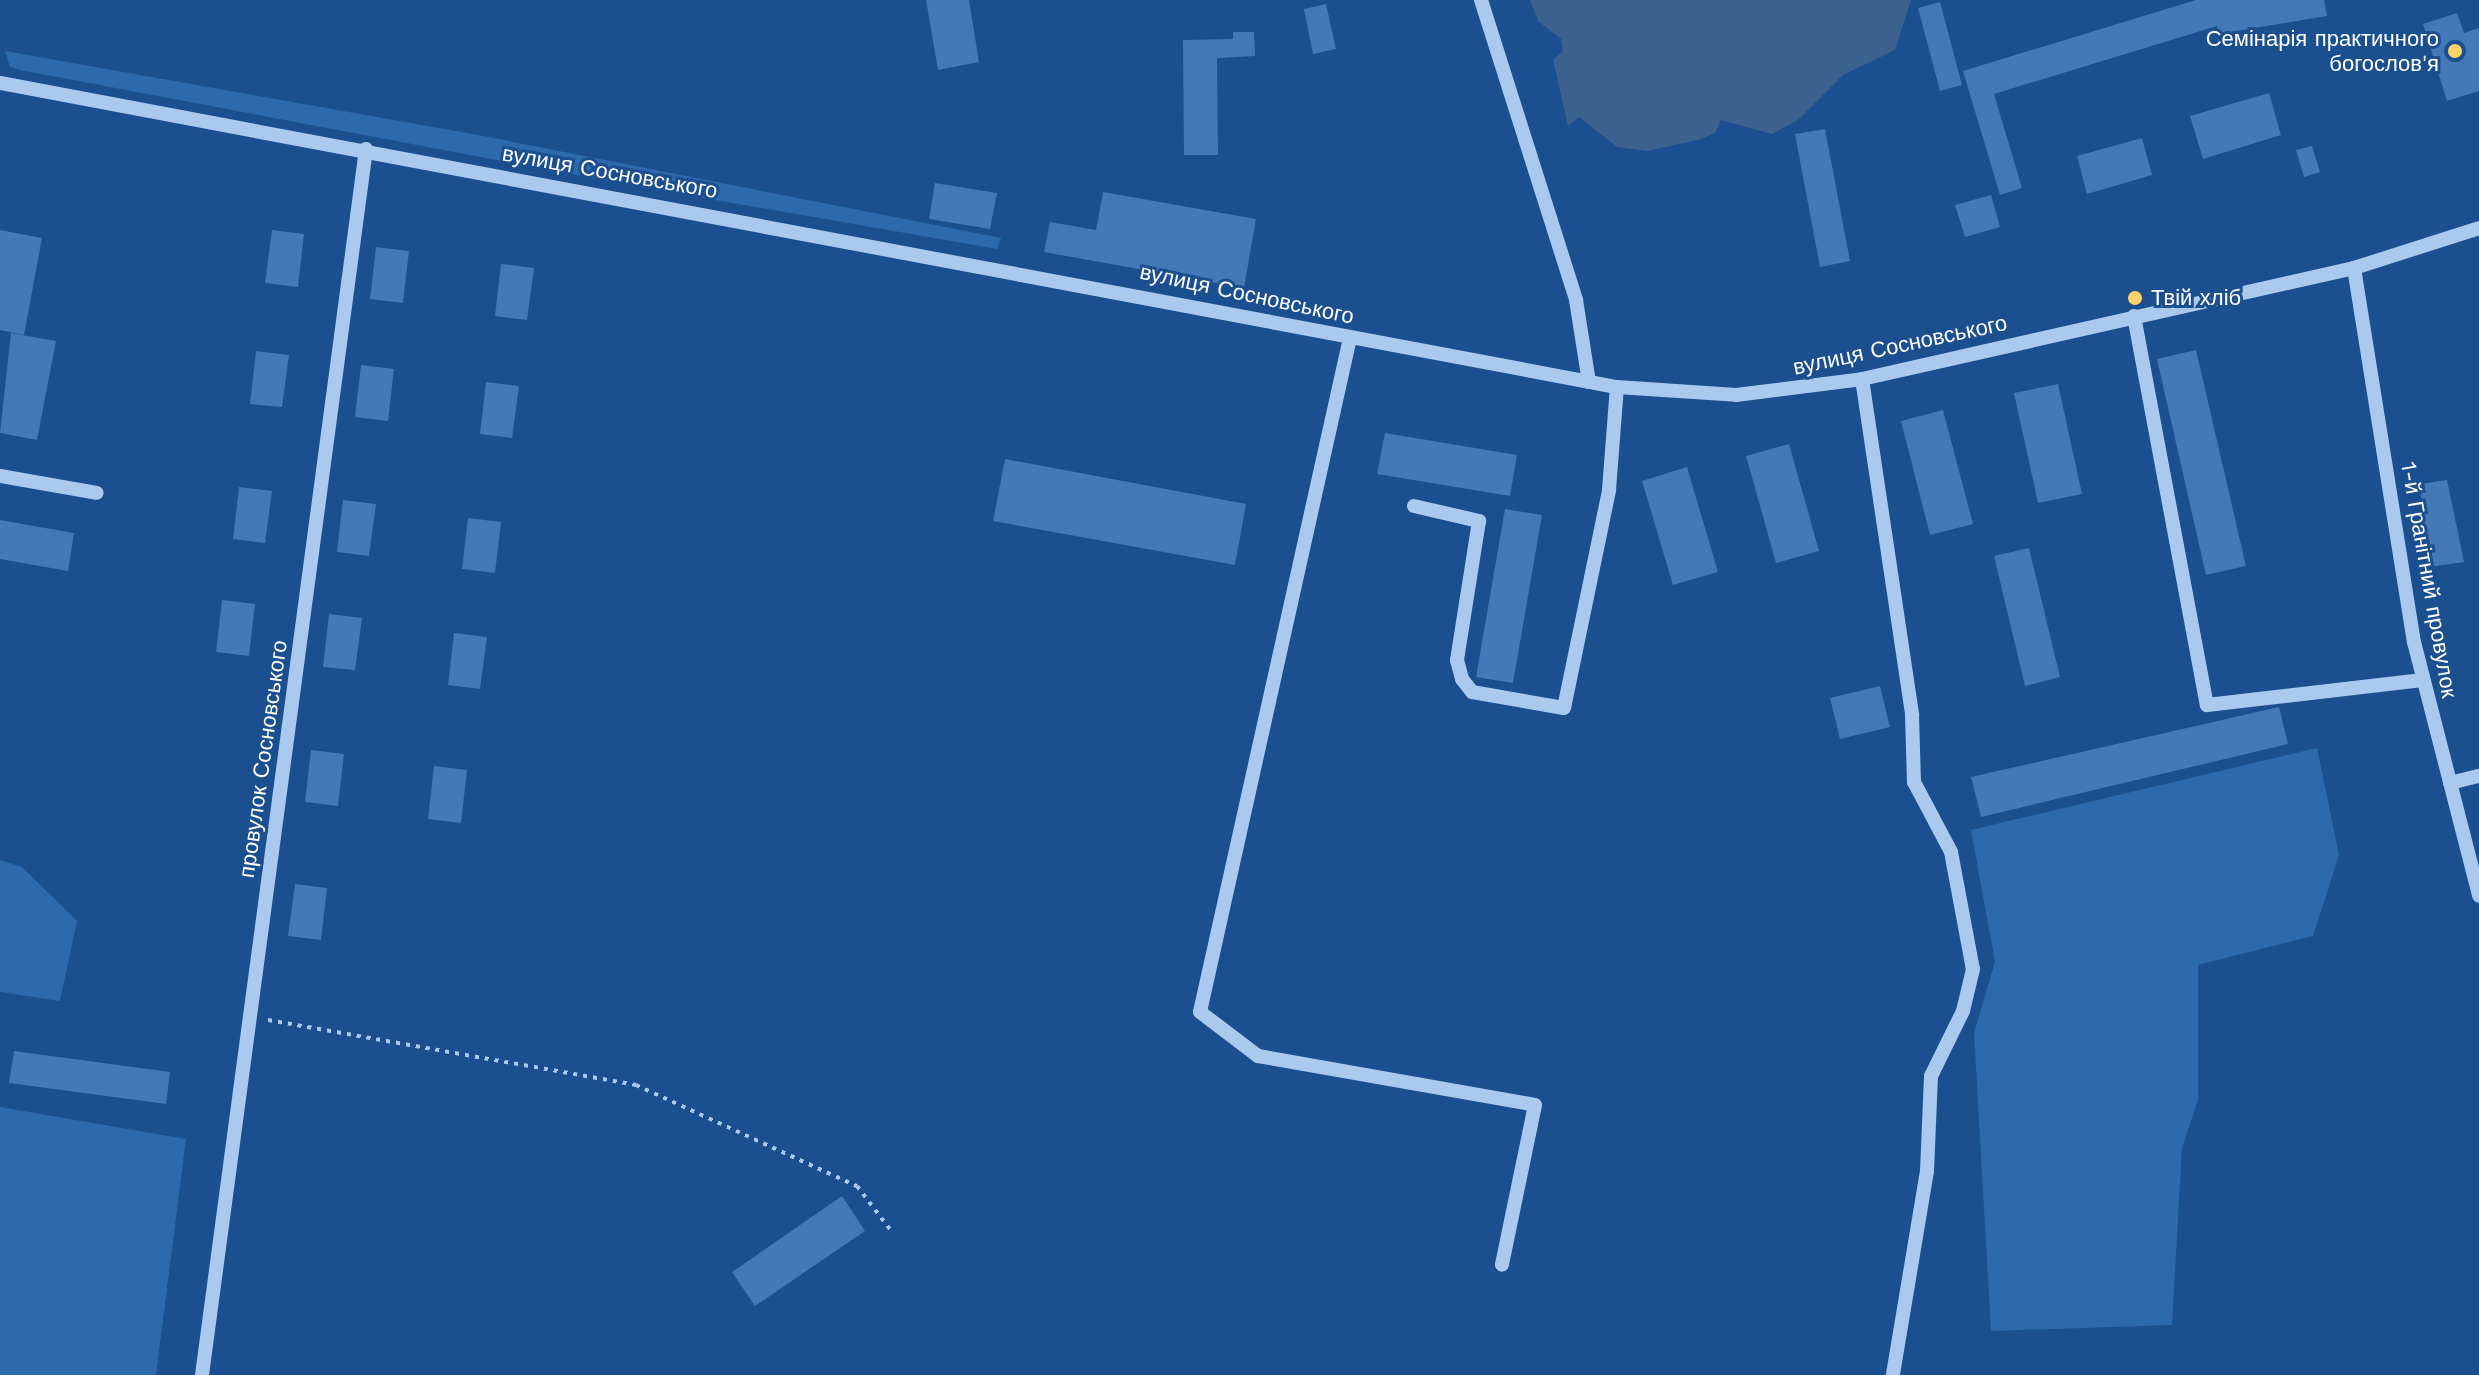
<!DOCTYPE html>
<meta charset="utf-8">
<style>
body{margin:0}
#map{position:relative;width:2479px;height:1375px;overflow:hidden;background:#1b4f8f;font-family:"Work Sans",sans-serif}
div>[style]{position:absolute}
[style*='--x']{left:calc(var(--x)*1px);top:calc(var(--y)*1px);width:calc(var(--w)*1px);rotate:calc(var(--a)*1deg)}
.green>*{inset:0;background:#2e69ad}
.water>*{inset:0;background:#3c6290}
.building>*{inset:0;background:#4478b7}
.path>*{height:4px;margin-top:-2px;transform-origin:0;background:repeating-linear-gradient(90deg,#a9c9ee 0 4px,transparent 0 10px)}
.minor>*{height:14px;margin:-7px;padding:0 7px;transform-origin:7px;border-radius:7px;background:#a9c9ee}
.dots>*{width:22px;height:22px;translate:-50% -50%;box-sizing:border-box;border:4px solid #1b4f8f;border-radius:50%}
span{translate:-50% -50%;white-space:nowrap;text-align:center;line-height:1.15;-webkit-text-stroke:6px #1b4f8f;paint-order:stroke}
.poi-label{font-size:22px;color:#fff}
.right{translate:-100% -50%;text-align:right}
.left{translate:0 -50%;text-align:left}
.street-label{font-size:22px;color:#fff}
</style>
<div id="map">
<div class="green">
<i style="clip-path:polygon(5px 51px,473px 134px,1001px 238px,997px 249px,635px 186px,20px 70px,10px 67px)"></i>
<i style="clip-path:polygon(2317px 748px,2339px 855px,2313px 936px,2198px 965px,2198px 1100px,2182px 1148px,2172px 1325px,1991px 1331px,1974px 1033px,1995px 962px,1971px 830px)"></i>
<i style="clip-path:polygon(0 860px,22px 867px,77px 921px,60px 1001px,0 992px)"></i>
<i style="clip-path:polygon(0 1107px,186px 1139px,156px 1375px,0 1375px)"></i>
</div>
<div class="water">
<i style="clip-path:polygon(1530px 0,1911px 0,1895px 50px,1843px 75px,1798px 120px,1772px 134px,1721px 120px,1715px 133px,1698px 140px,1647px 151px,1617px 147px,1579px 117px,1568px 126px,1553px 60px,1563px 51px,1561px 39px,1538px 21px)"></i>
</div>
<div class="building">
<i style="clip-path:polygon(926px 0,969px 0,979px 62px,938px 70px)"></i>
<i style="clip-path:polygon(2196px 0,2324px 0,2327px 16px,2218px 34px,2217px 26px,1994px 94px,2022px 188px,2000px 195px,1963px 71px)"></i>
<i style="clip-path:polygon(1940px 2px,1962px 85px,1940px 91px,1918px 8px)"></i>
<i style="clip-path:polygon(1326px 4px,1336px 49px,1313px 54px,1304px 9px)"></i>
<i style="clip-path:polygon(2457px 13px,2464px 33px,2479px 28px,2479px 91px,2447px 101px,2423px 24px)"></i>
<i style="clip-path:polygon(1233px 32px,1254px 32px,1255px 56px,1217px 58px,1218px 155px,1184px 155px,1183px 40px,1233px 39px)"></i>
<i style="clip-path:polygon(2269px 93px,2281px 135px,2203px 159px,2190px 116px)"></i>
<i style="clip-path:polygon(1825px 129px,1850px 261px,1820px 267px,1795px 134px)"></i>
<i style="clip-path:polygon(2142px 138px,2152px 175px,2087px 194px,2077px 156px)"></i>
<i style="clip-path:polygon(2312px 146px,2320px 172px,2304px 177px,2296px 150px)"></i>
<i style="clip-path:polygon(935px 183px,997px 193px,990px 229px,929px 219px)"></i>
<i style="clip-path:polygon(1103px 192px,1256px 219px,1244px 288px,1044px 252px,1050px 222px,1096px 230px)"></i>
<i style="clip-path:polygon(1991px 195px,2000px 227px,1965px 237px,1955px 205px)"></i>
<i style="clip-path:polygon(0 230px,42px 238px,24px 335px,0 330px)"></i>
<i style="clip-path:polygon(272px 230px,304px 234px,298px 287px,265px 283px)"></i>
<i style="clip-path:polygon(376px 247px,409px 251px,403px 303px,370px 299px)"></i>
<i style="clip-path:polygon(501px 264px,534px 268px,527px 320px,495px 316px)"></i>
<i style="clip-path:polygon(11px 333px,56px 341px,37px 440px,0 433px)"></i>
<i style="clip-path:polygon(2196px 350px,2246px 566px,2206px 575px,2157px 359px)"></i>
<i style="clip-path:polygon(256px 351px,289px 355px,282px 407px,250px 404px)"></i>
<i style="clip-path:polygon(361px 365px,394px 369px,388px 421px,355px 417px)"></i>
<i style="clip-path:polygon(486px 382px,519px 386px,512px 438px,480px 434px)"></i>
<i style="clip-path:polygon(2058px 384px,2082px 494px,2038px 503px,2014px 393px)"></i>
<i style="clip-path:polygon(1943px 410px,1973px 524px,1930px 535px,1901px 421px)"></i>
<i style="clip-path:polygon(1385px 433px,1517px 455px,1510px 496px,1377px 474px)"></i>
<i style="clip-path:polygon(1789px 444px,1819px 551px,1776px 563px,1746px 456px)"></i>
<i style="clip-path:polygon(1005px 459px,1246px 504px,1235px 565px,993px 521px)"></i>
<i style="clip-path:polygon(1687px 467px,1718px 572px,1673px 585px,1642px 481px)"></i>
<i style="clip-path:polygon(2447px 480px,2464px 562px,2428px 567px,2420px 484px)"></i>
<i style="clip-path:polygon(239px 487px,272px 491px,265px 543px,233px 539px)"></i>
<i style="clip-path:polygon(343px 500px,376px 504px,369px 556px,337px 552px)"></i>
<i style="clip-path:polygon(1505px 509px,1542px 515px,1513px 683px,1476px 677px)"></i>
<i style="clip-path:polygon(468px 518px,501px 522px,495px 573px,462px 569px)"></i>
<i style="clip-path:polygon(0 520px,74px 533px,68px 571px,0 559px)"></i>
<i style="clip-path:polygon(2029px 548px,2060px 677px,2025px 686px,1994px 556px)"></i>
<i style="clip-path:polygon(222px 600px,255px 604px,249px 656px,216px 652px)"></i>
<i style="clip-path:polygon(329px 614px,362px 618px,355px 670px,323px 667px)"></i>
<i style="clip-path:polygon(454px 633px,487px 637px,480px 689px,448px 685px)"></i>
<i style="clip-path:polygon(1880px 686px,1890px 727px,1840px 739px,1830px 698px)"></i>
<i style="clip-path:polygon(2279px 707px,2288px 744px,1981px 817px,1971px 777px)"></i>
<i style="clip-path:polygon(311px 750px,344px 754px,338px 806px,305px 802px)"></i>
<i style="clip-path:polygon(434px 766px,467px 770px,461px 823px,428px 819px)"></i>
<i style="clip-path:polygon(295px 884px,327px 888px,321px 940px,288px 936px)"></i>
<i style="clip-path:polygon(14px 1051px,170px 1072px,166px 1104px,9px 1083px)"></i>
<i style="clip-path:polygon(842px 1196px,865px 1231px,755px 1306px,732px 1272px)"></i>
</div>
<div class="path">
<i style="--x:268;--y:1020;--w:374;--a:10"></i>
<i style="--x:636;--y:1085;--w:243;--a:24.6"></i>
<i style="--x:857;--y:1186;--w:58;--a:52.7"></i>
</div>
<div class="minor">
<i style="--x:1481;--y:0;--w:315;--a:72.4"></i>
<i style="--x:1576;--y:300;--w:83;--a:81"></i>
<i style="--x:0;--y:83;--w:1645;--a:10.65"></i>
<i style="--x:1617;--y:387;--w:119;--a:3.8"></i>
<i style="--x:1736;--y:395;--w:127;--a:-7.2"></i>
<i style="--x:1862;--y:379;--w:504;--a:-12.71"></i>
<i style="--x:2354;--y:268;--w:131;--a:-17.7"></i>
<i style="--x:2354;--y:268;--w:379;--a:80.9"></i>
<i style="--x:2414;--y:642;--w:262;--a:75.6"></i>
<i style="--x:2134;--y:316;--w:396;--a:79.4"></i>
<i style="--x:2207;--y:705;--w:217;--a:-6.6"></i>
<i style="--x:1350;--y:338;--w:690;--a:102.55"></i>
<i style="--x:1200;--y:1012;--w:73;--a:37.2"></i>
<i style="--x:1258;--y:1056;--w:281;--a:10"></i>
<i style="--x:1535;--y:1105;--w:163;--a:101.7"></i>
<i style="--x:1862;--y:379;--w:340;--a:81.5"></i>
<i style="--x:1912;--y:715;--w:67;--a:88.3"></i>
<i style="--x:1914;--y:782;--w:79;--a:62.1"></i>
<i style="--x:1951;--y:852;--w:119;--a:79.4"></i>
<i style="--x:1973;--y:969;--w:43;--a:103.4"></i>
<i style="--x:1963;--y:1011;--w:72;--a:116.2"></i>
<i style="--x:1931;--y:1076;--w:95;--a:92.4"></i>
<i style="--x:1927;--y:1171;--w:207;--a:99.5"></i>
<i style="--x:0;--y:476;--w:98;--a:9.9"></i>
<i style="--x:1414;--y:506;--w:67;--a:13"></i>
<i style="--x:1479;--y:521;--w:141;--a:99"></i>
<i style="--x:1457;--y:660;--w:20;--a:75"></i>
<i style="--x:1462;--y:679;--w:16;--a:52"></i>
<i style="--x:1472;--y:692;--w:93;--a:9.9"></i>
<i style="--x:1564;--y:708;--w:223;--a:-78.3"></i>
<i style="--x:1609;--y:490;--w:103;--a:-85.6"></i>
<i style="--x:2450;--y:783;--w:30;--a:-14"></i>
<i style="--x:202;--y:1375;--w:1237;--a:-82.38"></i>
</div>
<div class="dots">
<i style="left:2455px;top:51px;background:#ffd166"></i>
<i style="left:2135px;top:298px;background:#ffd166"></i>
</div>
<div class="poi-label">
<span class="right" style="left:2439px;top:51px">Семінарія практичного<br>богослов'я</span>
<span class="left" style="left:2151px;top:298px">Твій хліб</span>
</div>
<div class="street-label">
<span style="left:610px;top:172px;rotate:10deg">вулиця Сосновського</span>
<span style="left:1247px;top:294px;rotate:12deg">вулиця Сосновського</span>
<span style="left:1900px;top:345px;rotate:-12deg">вулиця Сосновського</span>
<span style="left:2429px;top:580px;rotate:80deg">1-й Гранітний провулок</span>
<span style="left:263px;top:759px;rotate:-82deg">провулок Сосновського</span>
</div>
</div>
